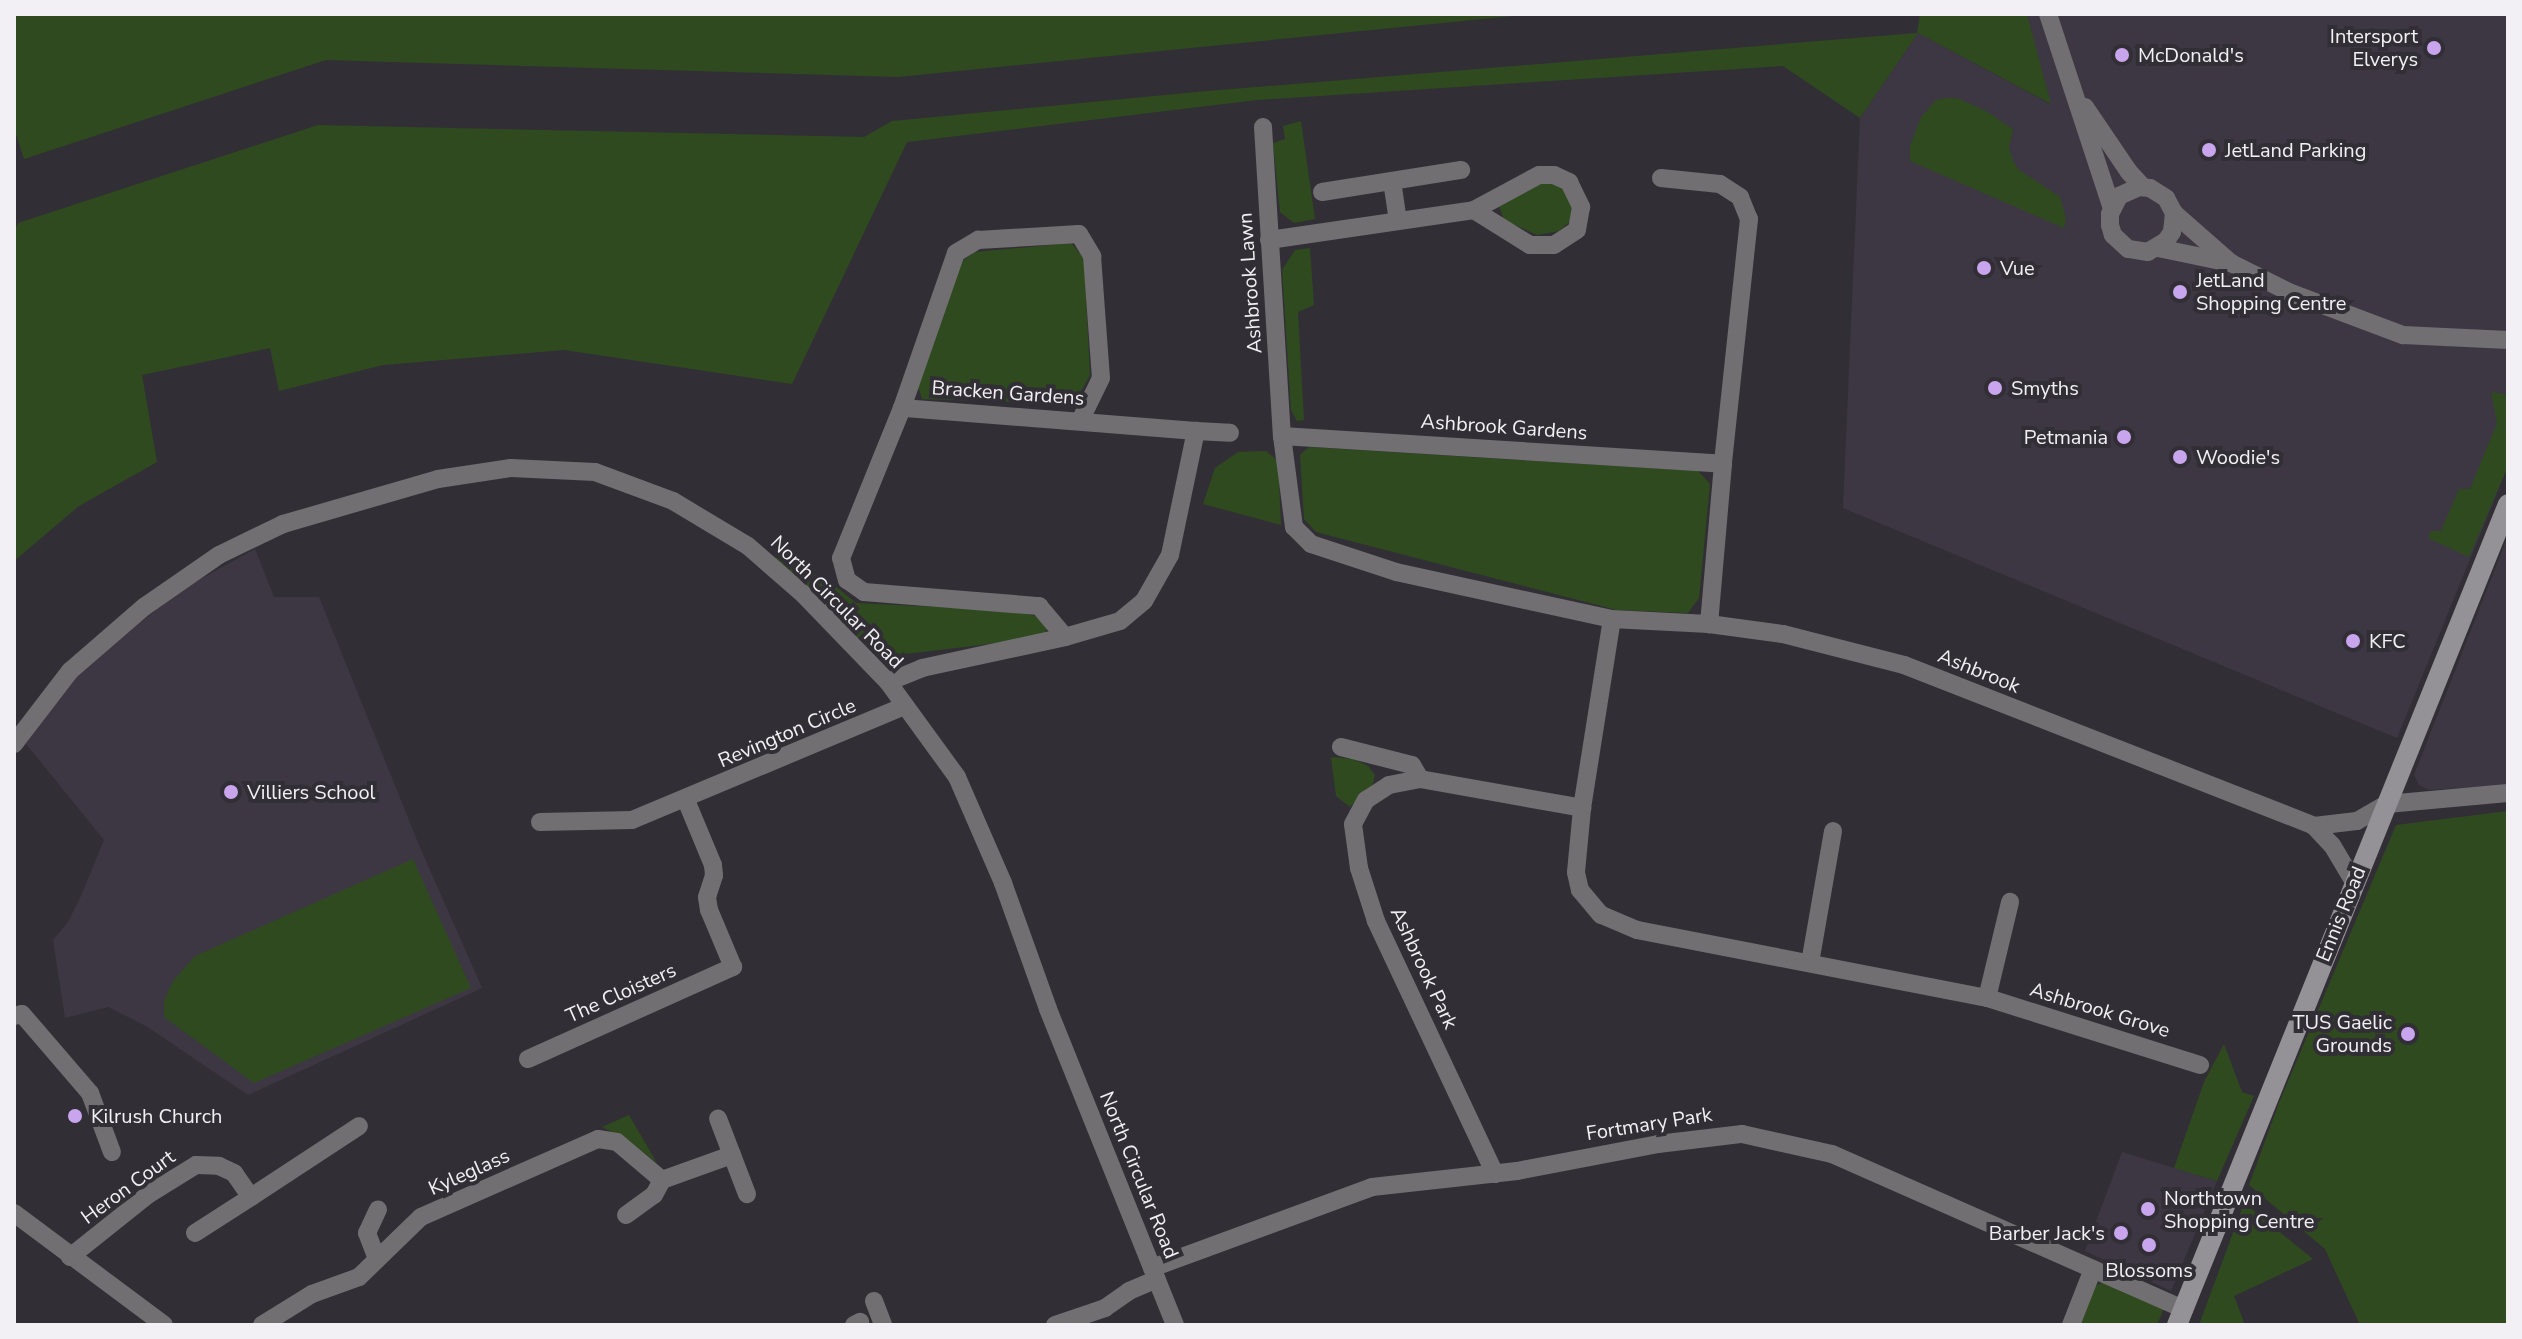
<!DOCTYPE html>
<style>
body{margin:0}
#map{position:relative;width:2522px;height:1339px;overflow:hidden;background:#312f35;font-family:"Nunito Sans",sans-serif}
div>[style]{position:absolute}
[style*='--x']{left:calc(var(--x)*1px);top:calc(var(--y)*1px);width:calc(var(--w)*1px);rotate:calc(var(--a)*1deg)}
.built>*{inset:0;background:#3d3743}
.green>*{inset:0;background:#304a20}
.street>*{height:18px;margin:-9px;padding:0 9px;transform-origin:9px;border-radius:9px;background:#716f72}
.secondary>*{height:20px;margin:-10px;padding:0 10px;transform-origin:10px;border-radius:10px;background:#959297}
.dots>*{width:22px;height:22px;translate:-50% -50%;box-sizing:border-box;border:4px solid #312f35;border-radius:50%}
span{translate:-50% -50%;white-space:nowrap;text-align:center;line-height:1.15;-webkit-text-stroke:8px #312f35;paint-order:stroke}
.poi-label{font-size:20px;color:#f2f0f4}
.right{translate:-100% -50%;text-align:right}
.left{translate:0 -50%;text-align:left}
.street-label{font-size:20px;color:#f2f0f4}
.frame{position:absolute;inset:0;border:16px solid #f2f0f4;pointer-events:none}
</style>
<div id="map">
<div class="built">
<i style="clip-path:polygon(2027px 14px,2508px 14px,2508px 466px,2397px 738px,1843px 508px,1860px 118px,1918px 33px,2050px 104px)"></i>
<i style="clip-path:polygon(2508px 536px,2508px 785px,2429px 790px,2419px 785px,2414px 775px)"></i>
<i style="clip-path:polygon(255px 549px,274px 597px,319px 597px,419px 845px,482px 988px,248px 1095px,146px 1026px,108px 1007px,65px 1018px,53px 940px,68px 922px,81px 896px,104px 840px,26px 744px,78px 673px,179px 591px)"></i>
<i style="clip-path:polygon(2122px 1152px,2217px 1181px,2171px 1291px,2085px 1251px)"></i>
</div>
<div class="green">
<i style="clip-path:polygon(14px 14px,1533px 14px,898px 77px,326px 60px,24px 159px,14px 128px)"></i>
<i style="clip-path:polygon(1920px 14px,2027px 14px,2051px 104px,1918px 33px,1860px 118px,1783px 66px,1257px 100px,907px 142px,792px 384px,564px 350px,383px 365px,279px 391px,270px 348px,142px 375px,157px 462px,79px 506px,14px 561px,14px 231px,18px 223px,318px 125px,864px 137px,892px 121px,1196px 92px,1917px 33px)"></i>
<i style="clip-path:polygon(1946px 98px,1957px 98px,1986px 111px,2013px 129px,2009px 147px,2013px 160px,2018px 169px,2060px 197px,2066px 218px,2064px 228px,1910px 161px,1910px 146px,1921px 117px,1936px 100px)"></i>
<i style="clip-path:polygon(1301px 121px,1315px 219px,1294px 223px,1280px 212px,1273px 143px,1285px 139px,1283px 126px)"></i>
<i style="clip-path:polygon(1554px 180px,1571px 197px,1573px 219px,1559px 231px,1537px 235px,1504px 220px,1499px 206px,1540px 183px)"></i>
<i style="clip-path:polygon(1071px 243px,1084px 258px,1090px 375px,1074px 404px,922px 399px,917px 383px,962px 261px,975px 252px)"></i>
<i style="clip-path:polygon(1310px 248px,1314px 305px,1298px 312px,1304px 420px,1297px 421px,1291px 410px,1282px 270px,1295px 250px)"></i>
<i style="clip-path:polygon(2491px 392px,2508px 395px,2508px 466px,2469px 557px,2428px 538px,2431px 531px,2441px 531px,2459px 489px,2470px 489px,2497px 423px)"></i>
<i style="clip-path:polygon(1309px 447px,1698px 471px,1710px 484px,1699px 598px,1688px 613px,1617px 610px,1316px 532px,1304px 519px,1300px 455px)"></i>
<i style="clip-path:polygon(1266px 451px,1278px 461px,1281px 525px,1203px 504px,1215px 468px,1238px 452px)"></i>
<i style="clip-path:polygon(768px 554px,828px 580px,856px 603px,1016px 611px,1039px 617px,1047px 625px,1045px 635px,1033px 639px,879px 657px)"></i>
<i style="clip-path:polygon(1331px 757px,1354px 759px,1368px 766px,1375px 775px,1373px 784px,1350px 807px,1336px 796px)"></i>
<i style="clip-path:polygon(2508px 811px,2508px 1325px,2360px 1325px,2325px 1249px,2249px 1185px,2279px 1103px,2396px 825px)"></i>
<i style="clip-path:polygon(413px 859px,471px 988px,254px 1083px,164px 1017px,164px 1001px,173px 981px,195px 956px)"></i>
<i style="clip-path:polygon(2224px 1044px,2242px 1092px,2254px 1096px,2217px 1181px,2174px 1168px,2204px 1082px)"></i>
<i style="clip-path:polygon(629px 1115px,657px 1163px,628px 1140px,602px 1127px)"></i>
<i style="clip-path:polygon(2244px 1203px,2313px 1259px,2234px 1296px,2245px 1325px,2199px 1325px)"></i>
<i style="clip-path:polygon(2104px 1282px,2165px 1306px,2157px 1325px,2080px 1325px,2095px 1286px)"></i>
</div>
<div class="street">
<i style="--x:2048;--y:14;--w:205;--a:71.8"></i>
<i style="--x:2085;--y:107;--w:78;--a:55.9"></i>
<i style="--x:2129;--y:172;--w:21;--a:47"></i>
<i style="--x:1263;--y:127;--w:310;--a:86.5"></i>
<i style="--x:1282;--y:436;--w:92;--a:82.5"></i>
<i style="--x:1294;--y:527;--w:24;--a:45"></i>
<i style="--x:1311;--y:544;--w:89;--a:18.2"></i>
<i style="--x:1396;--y:572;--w:221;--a:12.3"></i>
<i style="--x:1661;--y:178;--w:59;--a:5.8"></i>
<i style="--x:1720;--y:184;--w:24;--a:33"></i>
<i style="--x:1740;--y:197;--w:24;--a:68"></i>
<i style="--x:1749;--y:219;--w:246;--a:96.1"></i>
<i style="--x:1392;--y:181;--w:40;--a:81.5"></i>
<i style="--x:1322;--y:192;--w:141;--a:-9"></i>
<i style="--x:2174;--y:213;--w:19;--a:96"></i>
<i style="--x:2172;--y:232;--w:11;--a:124"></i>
<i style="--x:2166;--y:241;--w:21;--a:149"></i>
<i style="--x:2148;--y:252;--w:20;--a:-171"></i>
<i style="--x:2128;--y:249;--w:21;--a:-137"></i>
<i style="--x:2113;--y:235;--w:10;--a:-107"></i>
<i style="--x:2110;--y:225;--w:11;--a:-90"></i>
<i style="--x:2110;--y:214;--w:20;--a:-63"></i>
<i style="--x:2119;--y:196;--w:22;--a:-24"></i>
<i style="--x:2139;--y:187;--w:11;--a:5"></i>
<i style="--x:2150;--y:188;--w:19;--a:32"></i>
<i style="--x:2166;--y:198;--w:17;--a:62"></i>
<i style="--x:2174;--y:213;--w:76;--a:41.3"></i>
<i style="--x:1269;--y:240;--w:207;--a:-8.3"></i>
<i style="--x:1474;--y:210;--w:74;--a:-28.3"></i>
<i style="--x:1539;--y:175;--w:15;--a:0"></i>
<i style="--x:1554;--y:175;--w:17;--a:25"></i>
<i style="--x:1569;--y:182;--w:28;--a:64"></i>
<i style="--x:1581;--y:207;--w:23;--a:100"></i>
<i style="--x:1577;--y:230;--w:27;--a:147"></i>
<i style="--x:1554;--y:245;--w:24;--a:180"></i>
<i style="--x:1530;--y:245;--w:66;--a:-148"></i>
<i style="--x:2158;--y:248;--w:75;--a:11.6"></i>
<i style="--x:2231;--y:263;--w:67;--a:26.6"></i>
<i style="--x:2291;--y:293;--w:120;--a:20.6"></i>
<i style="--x:2403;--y:335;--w:105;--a:2.7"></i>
<i style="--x:902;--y:408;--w:164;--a:-70.8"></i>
<i style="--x:956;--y:253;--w:26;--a:-31"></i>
<i style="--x:978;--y:240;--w:101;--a:-3.4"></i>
<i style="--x:1079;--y:234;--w:26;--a:59"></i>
<i style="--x:1092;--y:256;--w:122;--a:85.8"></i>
<i style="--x:1101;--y:378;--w:46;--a:116"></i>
<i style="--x:1196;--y:431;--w:34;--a:3"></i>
<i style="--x:1282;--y:436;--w:442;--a:3.6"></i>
<i style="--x:1723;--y:464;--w:161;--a:95"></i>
<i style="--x:888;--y:682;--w:37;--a:-22"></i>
<i style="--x:922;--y:668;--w:146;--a:-12.2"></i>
<i style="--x:1065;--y:637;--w:57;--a:-16.2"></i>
<i style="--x:1120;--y:621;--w:31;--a:-40"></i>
<i style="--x:1144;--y:601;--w:53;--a:-60.5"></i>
<i style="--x:1170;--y:555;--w:127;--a:-78.2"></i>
<i style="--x:1196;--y:431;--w:295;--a:-175.5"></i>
<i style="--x:902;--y:408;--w:162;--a:112.1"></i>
<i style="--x:841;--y:558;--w:23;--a:75"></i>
<i style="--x:847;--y:580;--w:21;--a:35"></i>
<i style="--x:864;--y:592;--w:176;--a:4.6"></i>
<i style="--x:1039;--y:606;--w:40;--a:50"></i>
<i style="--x:14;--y:744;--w:92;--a:-52.5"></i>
<i style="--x:70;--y:671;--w:98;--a:-40.9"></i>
<i style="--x:144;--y:607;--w:91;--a:-34.7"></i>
<i style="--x:219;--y:555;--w:71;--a:-25.8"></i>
<i style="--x:283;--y:524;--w:161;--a:-16.2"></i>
<i style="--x:438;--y:479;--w:74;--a:-8.6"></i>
<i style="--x:511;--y:468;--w:84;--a:2.7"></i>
<i style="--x:595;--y:472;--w:83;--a:20.4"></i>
<i style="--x:673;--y:501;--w:87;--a:31"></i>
<i style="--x:748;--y:546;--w:73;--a:41.1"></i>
<i style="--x:803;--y:594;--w:122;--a:46"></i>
<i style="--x:888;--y:682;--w:117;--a:54"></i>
<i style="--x:957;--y:777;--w:116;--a:66.5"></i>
<i style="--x:1003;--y:883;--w:134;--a:70.3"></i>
<i style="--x:1048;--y:1009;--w:341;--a:68.1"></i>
<i style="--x:1341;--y:747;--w:73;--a:14.2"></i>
<i style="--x:1412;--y:765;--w:16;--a:60"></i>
<i style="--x:540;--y:822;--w:92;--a:-1.2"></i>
<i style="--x:632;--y:820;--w:296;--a:-22.7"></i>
<i style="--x:2314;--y:826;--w:26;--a:47"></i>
<i style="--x:2332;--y:845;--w:43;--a:59.3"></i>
<i style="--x:1810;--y:963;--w:134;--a:-80.1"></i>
<i style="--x:1987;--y:998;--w:99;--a:-76.5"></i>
<i style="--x:14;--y:1016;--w:8;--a:-14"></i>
<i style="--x:22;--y:1014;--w:104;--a:49.3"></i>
<i style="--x:90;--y:1093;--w:63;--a:69.6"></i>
<i style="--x:528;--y:1059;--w:225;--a:-24.2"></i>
<i style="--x:733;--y:967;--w:62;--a:-112.8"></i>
<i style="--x:709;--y:910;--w:13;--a:-99"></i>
<i style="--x:707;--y:897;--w:23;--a:-72"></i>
<i style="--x:714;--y:875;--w:10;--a:-96"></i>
<i style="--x:713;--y:865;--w:70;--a:-112.6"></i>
<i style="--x:2200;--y:1065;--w:223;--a:-162.5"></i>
<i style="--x:1987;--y:998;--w:357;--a:-169"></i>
<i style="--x:1637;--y:930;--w:39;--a:-157"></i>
<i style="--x:1601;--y:915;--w:33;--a:-130"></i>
<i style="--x:1580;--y:890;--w:18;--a:-103"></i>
<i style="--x:1576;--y:872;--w:64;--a:-84.6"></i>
<i style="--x:1582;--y:808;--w:191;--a:-81"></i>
<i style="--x:1612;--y:619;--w:97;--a:3"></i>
<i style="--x:1709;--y:624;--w:75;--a:7.7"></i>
<i style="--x:1783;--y:634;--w:125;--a:14.4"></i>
<i style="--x:1904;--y:665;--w:440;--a:21.4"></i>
<i style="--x:2314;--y:826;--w:43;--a:-6.6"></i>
<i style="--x:2357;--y:821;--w:34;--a:-30"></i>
<i style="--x:2387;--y:804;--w:121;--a:-5.2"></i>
<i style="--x:732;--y:1155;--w:42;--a:69"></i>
<i style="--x:1495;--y:1174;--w:280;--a:-115.2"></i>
<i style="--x:1376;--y:921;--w:56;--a:-107.8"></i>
<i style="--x:1359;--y:868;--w:44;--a:-97.8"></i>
<i style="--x:1353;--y:824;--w:27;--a:-62"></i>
<i style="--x:1366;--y:800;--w:27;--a:-33"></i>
<i style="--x:1389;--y:785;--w:32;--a:-11"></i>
<i style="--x:1420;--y:779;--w:165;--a:10.1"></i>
<i style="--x:14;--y:1213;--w:187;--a:36.7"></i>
<i style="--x:626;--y:1215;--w:34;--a:-36"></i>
<i style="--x:654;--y:1195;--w:17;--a:-62"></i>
<i style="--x:195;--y:1233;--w:67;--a:-32.7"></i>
<i style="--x:70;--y:1257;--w:101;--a:-38.6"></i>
<i style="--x:149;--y:1194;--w:55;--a:-31.7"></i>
<i style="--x:196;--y:1165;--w:23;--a:2"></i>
<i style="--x:219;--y:1166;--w:17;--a:25"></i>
<i style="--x:234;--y:1173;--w:29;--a:55"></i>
<i style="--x:251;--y:1197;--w:129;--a:-33.3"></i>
<i style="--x:377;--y:1259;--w:28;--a:-111"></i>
<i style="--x:367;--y:1233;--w:26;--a:-65"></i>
<i style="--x:1152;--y:1268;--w:234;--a:-20.2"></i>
<i style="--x:1372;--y:1187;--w:146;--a:-6.3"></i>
<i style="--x:1517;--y:1171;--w:144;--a:-10.8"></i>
<i style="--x:1658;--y:1144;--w:85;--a:-6.8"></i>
<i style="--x:1742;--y:1134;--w:92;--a:12.5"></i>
<i style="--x:1832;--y:1154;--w:385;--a:23.8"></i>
<i style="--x:874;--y:1301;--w:26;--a:69"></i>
<i style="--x:262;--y:1325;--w:59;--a:-31.8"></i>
<i style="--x:312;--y:1294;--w:50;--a:-19.9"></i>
<i style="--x:359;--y:1277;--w:86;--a:-44.1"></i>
<i style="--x:421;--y:1217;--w:193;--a:-23.8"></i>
<i style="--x:598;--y:1139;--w:19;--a:9"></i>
<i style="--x:617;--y:1142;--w:59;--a:40.2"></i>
<i style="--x:662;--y:1180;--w:74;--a:-19.7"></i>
<i style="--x:732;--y:1155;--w:39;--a:-111"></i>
<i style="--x:854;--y:1325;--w:7;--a:-27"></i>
<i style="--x:1055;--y:1325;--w:53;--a:-18.8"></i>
<i style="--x:1105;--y:1308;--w:29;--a:-35"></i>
<i style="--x:1129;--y:1291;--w:30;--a:-23"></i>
<i style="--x:2071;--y:1325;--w:60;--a:-68.6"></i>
</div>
<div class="secondary">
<i style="--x:2177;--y:1325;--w:885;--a:-68.04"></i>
</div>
<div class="dots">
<i style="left:2434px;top:48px;background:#c9a5ee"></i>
<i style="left:2122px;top:55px;background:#c9a5ee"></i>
<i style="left:2209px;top:150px;background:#c9a5ee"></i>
<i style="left:1984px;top:268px;background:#c9a5ee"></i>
<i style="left:2180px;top:292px;background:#c9a5ee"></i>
<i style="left:1995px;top:388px;background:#c9a5ee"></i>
<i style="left:2124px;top:437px;background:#c9a5ee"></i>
<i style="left:2180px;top:457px;background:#c9a5ee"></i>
<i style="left:2353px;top:641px;background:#c9a5ee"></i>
<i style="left:231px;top:792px;background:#c9a5ee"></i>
<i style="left:2408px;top:1034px;background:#c9a5ee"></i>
<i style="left:75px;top:1116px;background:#c9a5ee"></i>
<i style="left:2148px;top:1209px;background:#c9a5ee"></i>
<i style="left:2121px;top:1233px;background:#c9a5ee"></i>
<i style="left:2149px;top:1245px;background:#c9a5ee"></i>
</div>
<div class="poi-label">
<span class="right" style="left:2418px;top:48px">Intersport<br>Elverys</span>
<span class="left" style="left:2138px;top:55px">McDonald's</span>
<span class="left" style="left:2225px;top:150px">JetLand Parking</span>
<span class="left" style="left:2000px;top:268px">Vue</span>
<span class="left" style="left:2196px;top:292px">JetLand<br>Shopping Centre</span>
<span class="left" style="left:2011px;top:388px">Smyths</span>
<span class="right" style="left:2108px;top:437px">Petmania</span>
<span class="left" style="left:2196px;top:457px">Woodie's</span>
<span class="left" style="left:2369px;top:641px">KFC</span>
<span class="left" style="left:247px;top:792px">Villiers School</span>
<span class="right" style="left:2392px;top:1034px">TUS Gaelic<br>Grounds</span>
<span class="left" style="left:91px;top:1116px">Kilrush Church</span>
<span class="left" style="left:2164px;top:1210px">Northtown<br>Shopping Centre</span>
<span class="right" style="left:2105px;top:1233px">Barber Jack's</span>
<span style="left:2149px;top:1270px">Blossoms</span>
</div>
<div class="street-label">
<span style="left:1250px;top:283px;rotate:-94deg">Ashbrook Lawn</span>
<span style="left:1008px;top:393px;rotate:4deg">Bracken Gardens</span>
<span style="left:1504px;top:427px;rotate:4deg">Ashbrook Gardens</span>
<span style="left:837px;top:602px;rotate:45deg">North Circular Road</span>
<span style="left:1979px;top:671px;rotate:22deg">Ashbrook</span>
<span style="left:787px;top:733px;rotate:-23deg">Revington Circle</span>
<span style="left:2341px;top:914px;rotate:-68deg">Ennis Road</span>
<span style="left:1424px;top:968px;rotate:65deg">Ashbrook Park</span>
<span style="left:621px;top:993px;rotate:-24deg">The Cloisters</span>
<span style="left:2100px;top:1010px;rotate:17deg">Ashbrook Grove</span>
<span style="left:1649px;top:1124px;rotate:-9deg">Fortmary Park</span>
<span style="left:469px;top:1172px;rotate:-24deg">Kyleglass</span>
<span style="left:1139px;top:1175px;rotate:68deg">North Circular Road</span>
<span style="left:128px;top:1187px;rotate:-36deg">Heron Court</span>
</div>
<div class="frame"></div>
</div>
